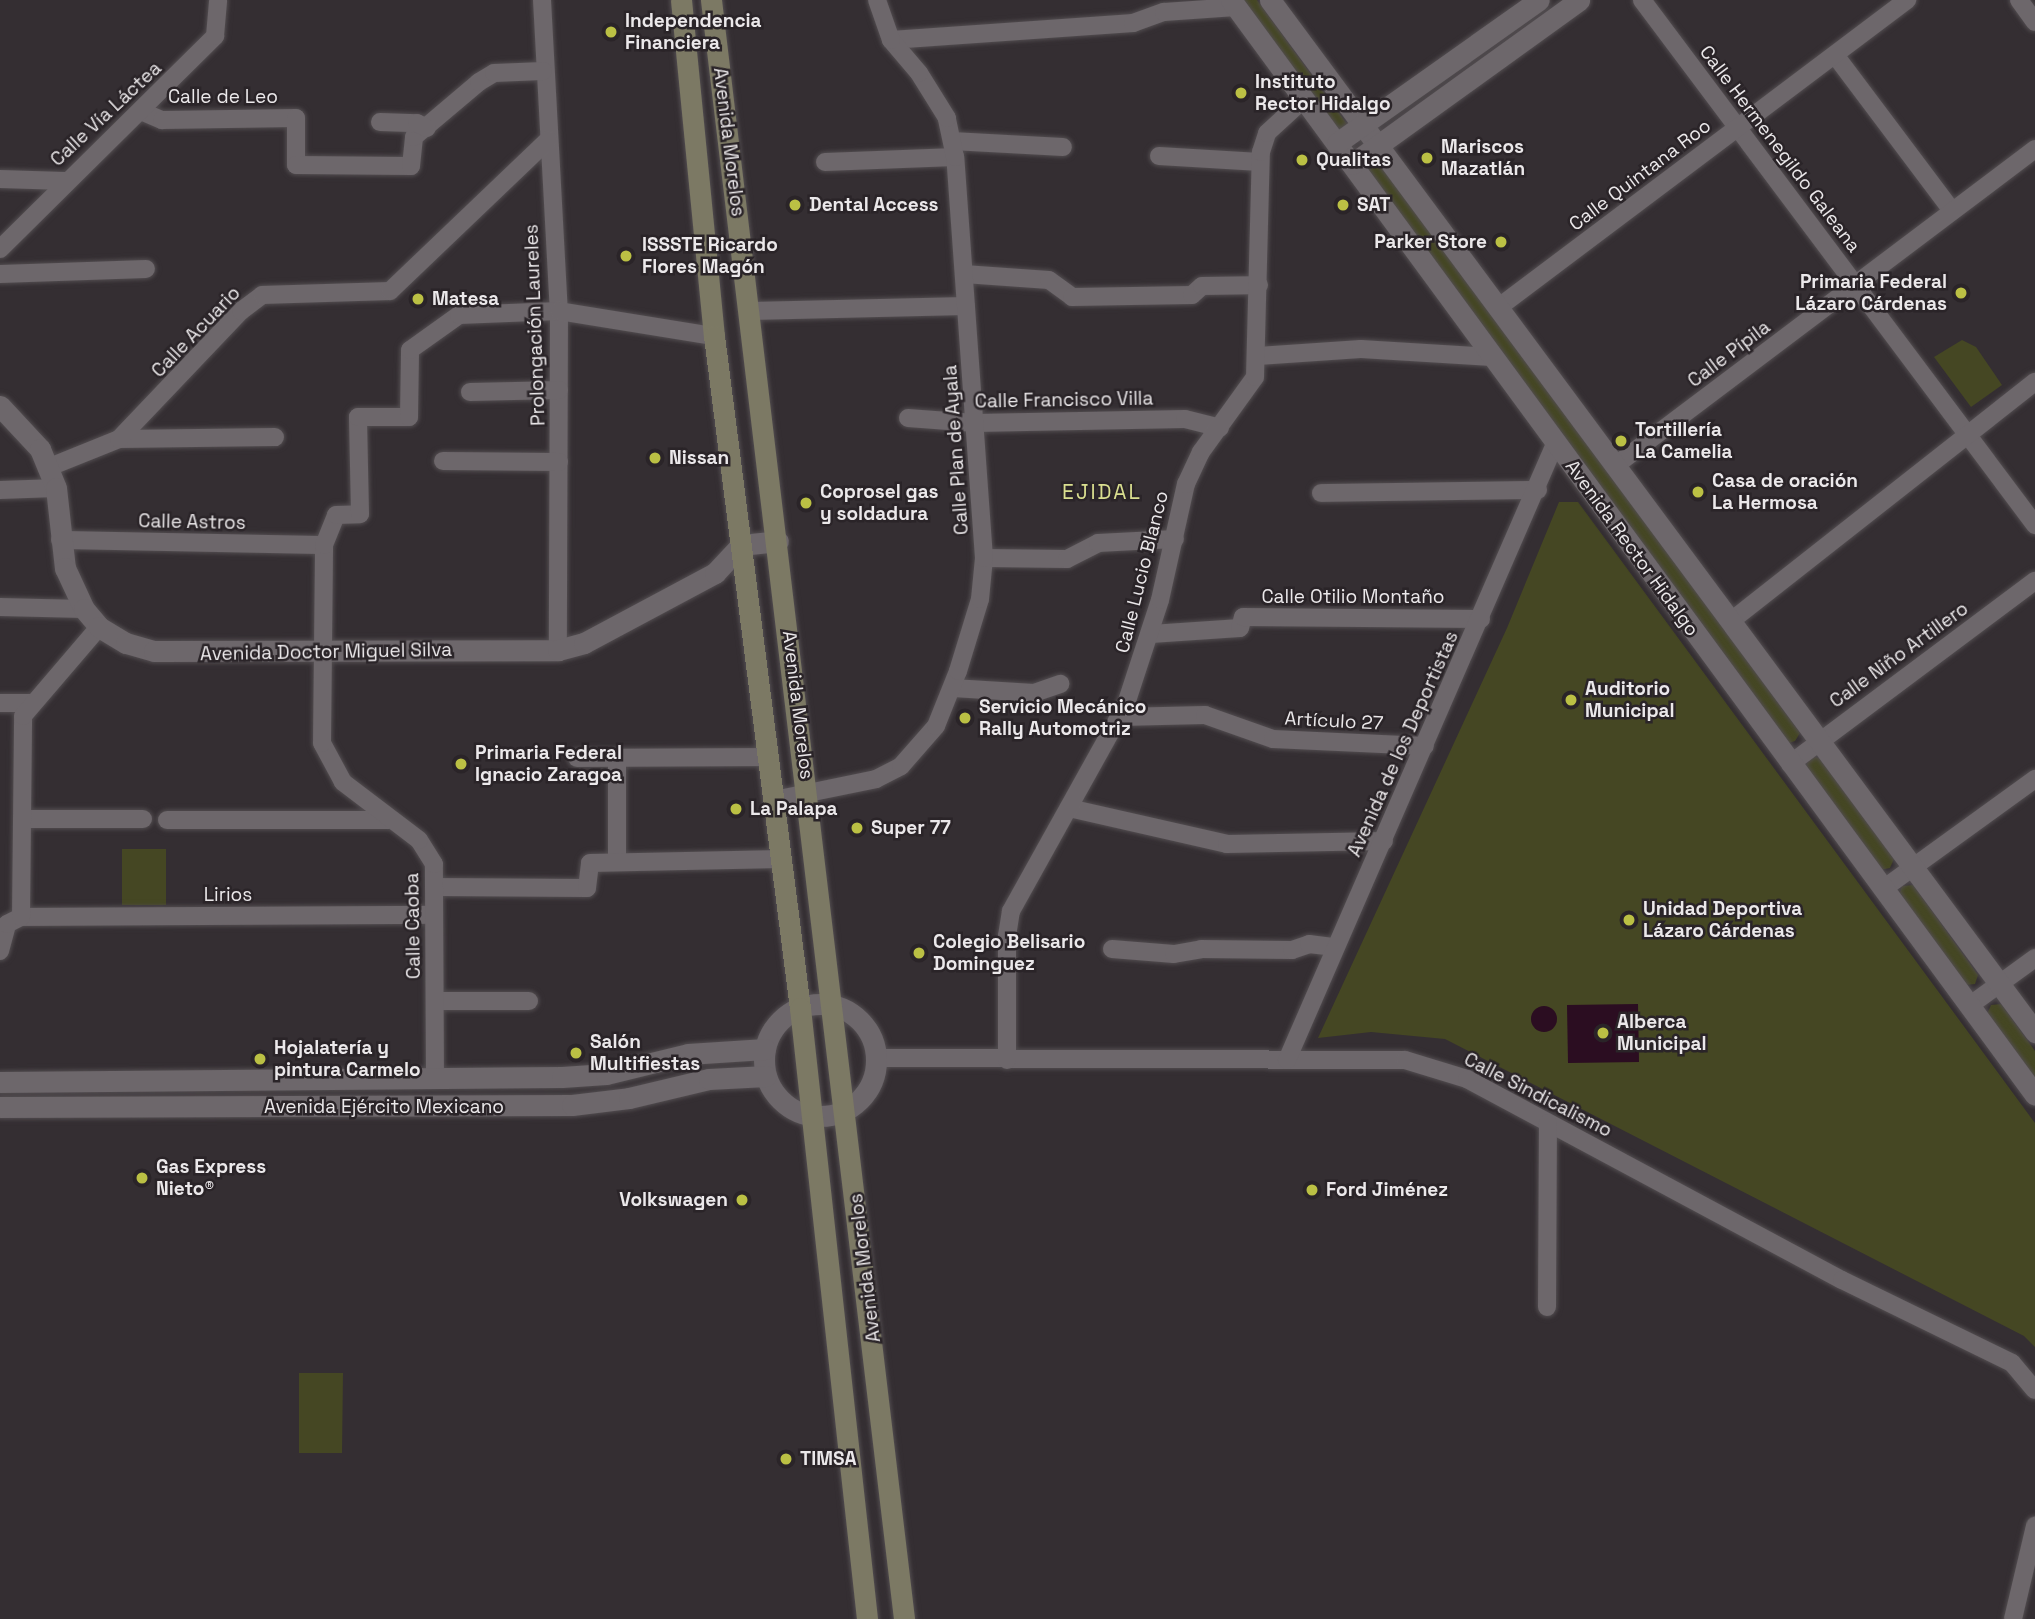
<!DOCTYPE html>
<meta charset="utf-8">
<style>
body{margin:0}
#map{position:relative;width:2035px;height:1619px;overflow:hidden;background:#342e32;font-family:"Space Grotesk",sans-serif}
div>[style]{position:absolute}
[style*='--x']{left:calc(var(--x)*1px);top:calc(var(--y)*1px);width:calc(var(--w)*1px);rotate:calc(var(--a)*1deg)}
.green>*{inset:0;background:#454723}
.water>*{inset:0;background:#2b0d21}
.round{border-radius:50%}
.roads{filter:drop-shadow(0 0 2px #524d50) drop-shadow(0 0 2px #524d50)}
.minor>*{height:18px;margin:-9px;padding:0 9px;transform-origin:9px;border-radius:9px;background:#6d676b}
.tertiary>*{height:21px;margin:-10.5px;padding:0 10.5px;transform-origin:10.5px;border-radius:10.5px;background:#6d676b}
.tertiary>.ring{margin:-10.5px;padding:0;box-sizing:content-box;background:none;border:21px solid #6d676b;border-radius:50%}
.secondary>*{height:21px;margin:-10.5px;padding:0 10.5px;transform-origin:10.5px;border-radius:10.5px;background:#7c7964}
.dots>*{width:19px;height:19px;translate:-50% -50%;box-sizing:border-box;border:4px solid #2a2428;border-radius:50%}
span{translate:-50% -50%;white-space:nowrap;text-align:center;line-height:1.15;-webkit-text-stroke:5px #2a2428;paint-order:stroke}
.poi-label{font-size:19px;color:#ebe8ea;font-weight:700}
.left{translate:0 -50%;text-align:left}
.right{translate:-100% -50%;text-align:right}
.street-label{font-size:19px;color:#ebe8ea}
.neighbourhood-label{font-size:21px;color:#dadf90;letter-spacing:2px}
</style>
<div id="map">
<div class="green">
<i style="clip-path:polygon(1241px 0,1257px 0,1347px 124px,1338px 132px)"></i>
<i style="clip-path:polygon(1382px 162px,1800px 733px,1795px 741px,1786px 744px,1368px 172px,1372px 164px)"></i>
<i style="clip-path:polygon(1962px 340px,1976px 347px,2002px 385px,1971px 407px,1934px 357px)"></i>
<i style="clip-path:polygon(1559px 502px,1578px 502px,2035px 1123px,2035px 1347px,2024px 1336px,1445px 1039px,1371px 1032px,1318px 1038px,1507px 628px)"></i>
<i style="clip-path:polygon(1812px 756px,1819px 758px,1894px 859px,1890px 868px,1880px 870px,1804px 768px)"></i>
<i style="clip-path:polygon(122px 849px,166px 849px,166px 905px,122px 905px)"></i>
<i style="clip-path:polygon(1913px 885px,1978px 975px,1975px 984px,1965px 985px,1899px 895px,1902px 886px)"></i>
<i style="clip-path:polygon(2001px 1004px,2035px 1051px,2035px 1078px,1987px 1014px,1991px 1005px)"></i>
<i style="clip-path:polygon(299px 1373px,343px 1373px,342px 1453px,299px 1453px)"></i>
</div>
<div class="water">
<i style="clip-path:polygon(1638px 1004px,1639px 1062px,1568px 1063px,1567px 1005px)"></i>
<i class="round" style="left:1531px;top:1006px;width:26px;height:26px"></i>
</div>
<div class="roads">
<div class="minor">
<i style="--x:542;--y:0;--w:311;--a:86.9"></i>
<i style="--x:559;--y:311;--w:339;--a:90.2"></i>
<i style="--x:1642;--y:0;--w:656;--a:53.18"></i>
<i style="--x:2019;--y:0;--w:27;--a:54"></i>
<i style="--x:891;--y:40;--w:243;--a:-4"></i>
<i style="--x:1133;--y:23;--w:33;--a:-20"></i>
<i style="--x:1164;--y:12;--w:72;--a:-4"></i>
<i style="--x:1835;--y:55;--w:195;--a:53.1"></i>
<i style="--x:143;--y:112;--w:21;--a:23"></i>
<i style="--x:162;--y:120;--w:134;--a:-0.9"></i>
<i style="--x:296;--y:118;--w:47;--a:90"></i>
<i style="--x:296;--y:165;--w:115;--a:0.5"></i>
<i style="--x:411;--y:166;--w:29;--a:-84"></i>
<i style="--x:414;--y:137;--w:85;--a:-40.2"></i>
<i style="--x:479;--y:82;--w:17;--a:-31"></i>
<i style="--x:494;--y:73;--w:49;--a:-2.3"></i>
<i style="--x:380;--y:122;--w:37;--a:2"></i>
<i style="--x:417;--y:123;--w:11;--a:27"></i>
<i style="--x:952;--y:141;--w:111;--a:3.1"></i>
<i style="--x:1159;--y:156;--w:101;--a:3.4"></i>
<i style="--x:825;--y:162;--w:130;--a:-2.2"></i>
<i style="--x:0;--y:179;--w:65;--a:1.8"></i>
<i style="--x:0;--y:249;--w:303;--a:-44.7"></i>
<i style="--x:215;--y:36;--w:36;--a:-85"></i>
<i style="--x:0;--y:274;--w:146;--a:-2"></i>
<i style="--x:964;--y:274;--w:85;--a:4"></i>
<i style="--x:1049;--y:280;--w:29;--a:36"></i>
<i style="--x:1072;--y:297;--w:120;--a:-1"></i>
<i style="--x:1192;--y:295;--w:13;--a:-42"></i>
<i style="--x:1202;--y:286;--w:57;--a:-1"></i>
<i style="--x:1499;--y:307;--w:511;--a:-36.96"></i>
<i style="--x:750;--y:311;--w:216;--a:-1.3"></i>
<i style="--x:1258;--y:356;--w:103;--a:-3.9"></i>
<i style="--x:1361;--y:349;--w:131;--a:3.5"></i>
<i style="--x:470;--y:392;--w:89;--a:-1.3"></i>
<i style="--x:908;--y:418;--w:67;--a:4.3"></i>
<i style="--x:975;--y:423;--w:210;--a:-1.1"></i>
<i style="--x:1185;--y:419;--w:36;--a:14"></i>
<i style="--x:119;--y:439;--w:156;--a:-0.7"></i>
<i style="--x:443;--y:461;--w:116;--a:0.5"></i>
<i style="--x:1616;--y:465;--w:525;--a:-37.02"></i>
<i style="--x:47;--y:468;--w:78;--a:-21.9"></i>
<i style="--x:119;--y:439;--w:177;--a:-46.4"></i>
<i style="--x:241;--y:311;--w:26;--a:-37"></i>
<i style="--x:262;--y:295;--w:128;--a:-1.8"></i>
<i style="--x:390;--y:291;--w:219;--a:-43.7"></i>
<i style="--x:0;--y:490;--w:56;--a:-2"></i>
<i style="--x:1321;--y:493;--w:217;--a:-0.8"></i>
<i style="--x:60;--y:540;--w:264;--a:1.1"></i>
<i style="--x:984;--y:558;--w:83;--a:0.7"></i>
<i style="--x:1067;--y:559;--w:35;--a:-27"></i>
<i style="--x:1098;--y:543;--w:77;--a:-3"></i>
<i style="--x:0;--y:607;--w:84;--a:1.4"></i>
<i style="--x:1731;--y:621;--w:387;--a:-38.2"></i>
<i style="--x:1151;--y:634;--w:89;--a:-3.9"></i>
<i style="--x:1240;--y:628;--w:11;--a:-75"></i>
<i style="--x:1243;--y:617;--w:238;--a:0.5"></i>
<i style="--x:953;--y:688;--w:81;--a:3.5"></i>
<i style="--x:1034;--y:693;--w:28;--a:-19"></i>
<i style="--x:0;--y:703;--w:31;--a:0"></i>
<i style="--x:1120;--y:717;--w:85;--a:-1.3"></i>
<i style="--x:1205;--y:715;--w:72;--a:19.4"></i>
<i style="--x:1273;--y:739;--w:152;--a:2.6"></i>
<i style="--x:577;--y:758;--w:191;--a:-0.3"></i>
<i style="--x:617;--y:758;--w:104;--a:90"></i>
<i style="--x:1790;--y:764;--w:306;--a:-36.8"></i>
<i style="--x:774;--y:800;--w:104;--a:-11.6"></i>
<i style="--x:876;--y:779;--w:28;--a:-27"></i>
<i style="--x:901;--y:766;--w:53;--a:-48.8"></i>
<i style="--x:936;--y:726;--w:59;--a:-68.2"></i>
<i style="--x:958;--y:671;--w:75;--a:-73"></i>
<i style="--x:980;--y:599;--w:41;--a:-84.4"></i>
<i style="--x:984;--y:558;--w:402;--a:-94.1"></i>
<i style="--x:955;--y:157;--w:40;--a:-102"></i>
<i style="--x:947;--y:118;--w:53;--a:-121.9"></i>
<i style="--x:919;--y:73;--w:43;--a:-130.3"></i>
<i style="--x:891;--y:40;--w:42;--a:-109.3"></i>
<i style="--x:1069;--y:808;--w:162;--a:12.8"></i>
<i style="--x:1227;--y:844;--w:157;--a:-1.1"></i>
<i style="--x:22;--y:819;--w:121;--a:0"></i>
<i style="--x:167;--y:820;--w:222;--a:0"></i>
<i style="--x:434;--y:887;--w:153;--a:0.4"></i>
<i style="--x:587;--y:888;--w:25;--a:-83"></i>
<i style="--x:590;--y:863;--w:191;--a:-1.2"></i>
<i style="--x:1883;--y:889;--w:188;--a:-35.9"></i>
<i style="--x:21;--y:917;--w:413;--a:-0.3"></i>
<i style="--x:1112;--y:949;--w:62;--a:4.6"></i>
<i style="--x:1174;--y:954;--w:27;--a:-10"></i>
<i style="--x:1201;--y:949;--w:91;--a:0.6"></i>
<i style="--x:1292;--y:950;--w:18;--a:-19"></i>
<i style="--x:1309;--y:944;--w:26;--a:7"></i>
<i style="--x:0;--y:951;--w:28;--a:-75"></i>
<i style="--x:7;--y:924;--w:16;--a:-27"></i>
<i style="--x:21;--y:917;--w:201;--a:-89.4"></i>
<i style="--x:23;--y:716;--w:117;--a:-49.5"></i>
<i style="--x:435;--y:1001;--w:94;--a:0"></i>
<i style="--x:1969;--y:1006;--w:82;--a:-36"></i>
<i style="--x:876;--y:1058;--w:529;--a:0.22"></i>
<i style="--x:1405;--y:1060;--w:65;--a:17"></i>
<i style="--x:1467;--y:1079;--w:425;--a:28.2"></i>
<i style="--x:1842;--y:1280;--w:189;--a:26"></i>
<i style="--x:2012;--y:1363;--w:35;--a:50"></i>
<i style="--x:1007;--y:1060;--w:124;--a:-90"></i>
<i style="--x:1007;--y:936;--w:25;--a:-81"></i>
<i style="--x:1011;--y:911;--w:237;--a:-60.9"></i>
<i style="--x:1126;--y:704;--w:109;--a:-71.9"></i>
<i style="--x:1160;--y:600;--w:119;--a:-77.4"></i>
<i style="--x:1186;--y:484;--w:35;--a:-65"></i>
<i style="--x:1201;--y:452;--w:92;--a:-54.2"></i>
<i style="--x:1255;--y:377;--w:225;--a:-88.5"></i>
<i style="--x:1261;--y:152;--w:20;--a:-72"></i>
<i style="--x:1267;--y:133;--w:50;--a:-42.6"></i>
<i style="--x:1287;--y:1060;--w:672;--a:-66.49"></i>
<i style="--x:435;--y:1078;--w:214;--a:-90.3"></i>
<i style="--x:434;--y:864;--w:28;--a:-122"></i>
<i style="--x:419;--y:840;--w:96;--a:-142.7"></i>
<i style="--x:343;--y:782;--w:44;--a:-118.3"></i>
<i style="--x:322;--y:743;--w:198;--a:-89.4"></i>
<i style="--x:324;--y:545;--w:32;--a:-68"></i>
<i style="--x:336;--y:515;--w:24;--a:-2"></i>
<i style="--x:360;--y:514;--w:97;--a:-91.2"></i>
<i style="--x:358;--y:417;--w:51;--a:0"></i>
<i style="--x:409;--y:417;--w:67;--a:-89.1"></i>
<i style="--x:410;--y:350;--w:60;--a:-35.5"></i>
<i style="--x:459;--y:315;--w:100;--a:-2.3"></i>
<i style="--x:559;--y:311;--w:157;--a:9.2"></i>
<i style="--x:1547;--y:1307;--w:184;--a:-89.7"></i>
<i style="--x:2013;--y:1619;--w:96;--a:-76.7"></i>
</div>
<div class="tertiary">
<i style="--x:1231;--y:0;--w:1358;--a:53.71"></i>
<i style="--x:1270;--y:0;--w:1285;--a:53.45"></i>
<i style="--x:1337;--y:143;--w:247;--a:-35.3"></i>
<i style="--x:1352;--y:164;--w:280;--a:-35.8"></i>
<i style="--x:0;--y:406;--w:59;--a:47.1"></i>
<i style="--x:40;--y:449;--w:42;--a:67.7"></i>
<i style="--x:56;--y:488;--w:81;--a:83.6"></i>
<i style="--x:65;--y:568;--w:45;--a:65.1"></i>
<i style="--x:84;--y:609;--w:23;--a:50"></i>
<i style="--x:99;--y:627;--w:31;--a:31"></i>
<i style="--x:126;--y:643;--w:29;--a:16"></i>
<i style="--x:154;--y:651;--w:404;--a:-0.1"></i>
<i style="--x:558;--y:650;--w:27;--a:-15"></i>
<i style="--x:584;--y:643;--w:149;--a:-28.1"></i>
<i style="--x:715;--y:573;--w:38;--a:-47"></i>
<i style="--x:741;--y:545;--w:37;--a:-6"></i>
<i class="ring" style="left:764px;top:1004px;width:91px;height:91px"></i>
<i style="--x:0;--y:1082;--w:562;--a:-0.51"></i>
<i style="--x:562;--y:1077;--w:44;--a:-3.9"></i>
<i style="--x:606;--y:1074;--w:84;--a:-13.7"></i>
<i style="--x:688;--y:1054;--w:77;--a:-3.7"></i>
<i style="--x:0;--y:1107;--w:572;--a:-0.2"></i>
<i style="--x:572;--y:1105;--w:57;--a:-7"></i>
<i style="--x:629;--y:1098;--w:82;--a:-13.4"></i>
<i style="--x:709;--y:1079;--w:57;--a:-3"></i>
</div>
<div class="secondary">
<i style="--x:681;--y:0;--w:338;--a:84.4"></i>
<i style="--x:714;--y:336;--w:677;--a:82.71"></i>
<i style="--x:800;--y:1008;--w:615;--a:83.74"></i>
<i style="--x:711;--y:0;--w:1630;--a:83.2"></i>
</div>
</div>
<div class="dots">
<i style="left:611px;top:32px;background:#bbc044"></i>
<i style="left:1241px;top:93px;background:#bbc044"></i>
<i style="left:1427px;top:158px;background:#bbc044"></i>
<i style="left:1302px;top:160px;background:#bbc044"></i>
<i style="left:795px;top:205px;background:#bbc044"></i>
<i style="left:1343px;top:205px;background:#bbc044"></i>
<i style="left:1501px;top:242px;background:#bbc044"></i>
<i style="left:626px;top:256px;background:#bbc044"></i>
<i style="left:1961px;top:293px;background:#bbc044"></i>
<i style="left:418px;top:299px;background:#bbc044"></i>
<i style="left:1621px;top:441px;background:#bbc044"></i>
<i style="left:655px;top:458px;background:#bbc044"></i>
<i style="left:1698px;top:492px;background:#bbc044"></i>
<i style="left:806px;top:503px;background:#bbc044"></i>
<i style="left:1571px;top:700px;background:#bbc044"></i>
<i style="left:965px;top:718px;background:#bbc044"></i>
<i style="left:461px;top:764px;background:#bbc044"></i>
<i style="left:736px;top:809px;background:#bbc044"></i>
<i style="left:857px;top:828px;background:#bbc044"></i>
<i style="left:1629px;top:920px;background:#bbc044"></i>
<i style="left:919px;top:953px;background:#bbc044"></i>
<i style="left:1603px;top:1033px;background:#bbc044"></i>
<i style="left:576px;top:1053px;background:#bbc044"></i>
<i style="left:260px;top:1059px;background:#bbc044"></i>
<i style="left:142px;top:1178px;background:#bbc044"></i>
<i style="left:1312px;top:1190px;background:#bbc044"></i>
<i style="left:742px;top:1200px;background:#bbc044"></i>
<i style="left:786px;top:1459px;background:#bbc044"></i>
</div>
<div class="poi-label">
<span class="left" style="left:625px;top:32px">Independencia<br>Financiera</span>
<span class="left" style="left:1255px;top:93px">Instituto<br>Rector Hidalgo</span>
<span class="left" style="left:1441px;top:158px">Mariscos<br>Mazatlán</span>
<span class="left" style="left:1316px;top:160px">Qualitas</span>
<span class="left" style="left:809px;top:205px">Dental Access</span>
<span class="left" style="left:1357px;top:205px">SAT</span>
<span class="right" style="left:1487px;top:242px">Parker Store</span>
<span class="left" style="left:642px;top:256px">ISSSTE Ricardo<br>Flores Magón</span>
<span class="right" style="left:1947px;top:293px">Primaria Federal<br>Lázaro Cárdenas</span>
<span class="left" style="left:432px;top:299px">Matesa</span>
<span class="left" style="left:1635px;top:441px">Tortillería<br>La Camelia</span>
<span class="left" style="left:669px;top:458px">Nissan</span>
<span class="left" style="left:1712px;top:492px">Casa de oración<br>La Hermosa</span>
<span class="left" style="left:820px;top:503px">Coprosel gas<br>y soldadura</span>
<span class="left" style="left:1585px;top:700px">Auditorio<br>Municipal</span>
<span class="left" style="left:979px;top:718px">Servicio Mecánico<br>Rally Automotriz</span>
<span class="left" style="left:475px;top:764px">Primaria Federal<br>Ignacio Zaragoa</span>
<span class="left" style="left:750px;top:809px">La Palapa</span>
<span class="left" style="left:871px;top:828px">Super 77</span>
<span class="left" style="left:1643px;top:920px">Unidad Deportiva<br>Lázaro Cárdenas</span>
<span class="left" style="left:933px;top:953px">Colegio Belisario<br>Dominguez</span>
<span class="left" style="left:1617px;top:1033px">Alberca<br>Municipal</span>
<span class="left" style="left:590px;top:1053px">Salón<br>Multifiestas</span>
<span class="left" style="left:274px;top:1059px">Hojalatería y<br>pintura Carmelo</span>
<span class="left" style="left:156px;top:1178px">Gas Express<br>Nieto®</span>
<span class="left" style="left:1326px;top:1190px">Ford Jiménez</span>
<span class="right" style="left:728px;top:1200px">Volkswagen</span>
<span class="left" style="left:800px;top:1459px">TIMSA</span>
</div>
<div class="street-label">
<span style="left:223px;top:97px">Calle de Leo</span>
<span style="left:106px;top:114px;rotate:-43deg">Calle Vía Láctea</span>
<span style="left:729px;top:142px;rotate:83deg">Avenida Morelos</span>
<span style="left:1780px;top:149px;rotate:53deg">Calle Hermenegildo Galeana</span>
<span style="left:1640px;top:175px;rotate:-37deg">Calle Quintana Roo</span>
<span style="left:535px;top:325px;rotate:-92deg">Prolongación Laureles</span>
<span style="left:196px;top:332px;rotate:-46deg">Calle Acuario</span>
<span style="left:1729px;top:354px;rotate:-37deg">Calle Pípila</span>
<span style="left:1064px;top:400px;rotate:-1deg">Calle Francisco Villa</span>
<span style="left:956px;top:450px;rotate:-94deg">Calle Plan de Ayala</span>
<span style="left:192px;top:522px;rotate:1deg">Calle Astros</span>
<span style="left:1632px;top:548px;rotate:54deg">Avenida Rector Hidalgo</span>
<span style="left:1142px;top:572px;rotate:-76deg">Calle Lucio Blanco</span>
<span style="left:1353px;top:597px">Calle Otilio Montaño</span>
<span style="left:326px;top:652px;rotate:-1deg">Avenida Doctor Miguel Silva</span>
<span style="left:1899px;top:655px;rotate:-36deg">Calle Niño Artillero</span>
<span style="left:798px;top:705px;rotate:83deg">Avenida Morelos</span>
<span style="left:1334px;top:721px;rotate:3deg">Artículo 27</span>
<span style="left:1403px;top:744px;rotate:-66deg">Avenida de los Deportistas</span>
<span style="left:228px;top:895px">Lirios</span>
<span style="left:413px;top:926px;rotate:-91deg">Calle Caoba</span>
<span style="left:1538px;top:1095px;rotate:27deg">Calle Sindicalismo</span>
<span style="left:384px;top:1107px">Avenida Ejército Mexicano</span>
<span style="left:865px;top:1268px;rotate:-97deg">Avenida Morelos</span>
</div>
<div class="neighbourhood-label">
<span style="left:1102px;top:492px">EJIDAL</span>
</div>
</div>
